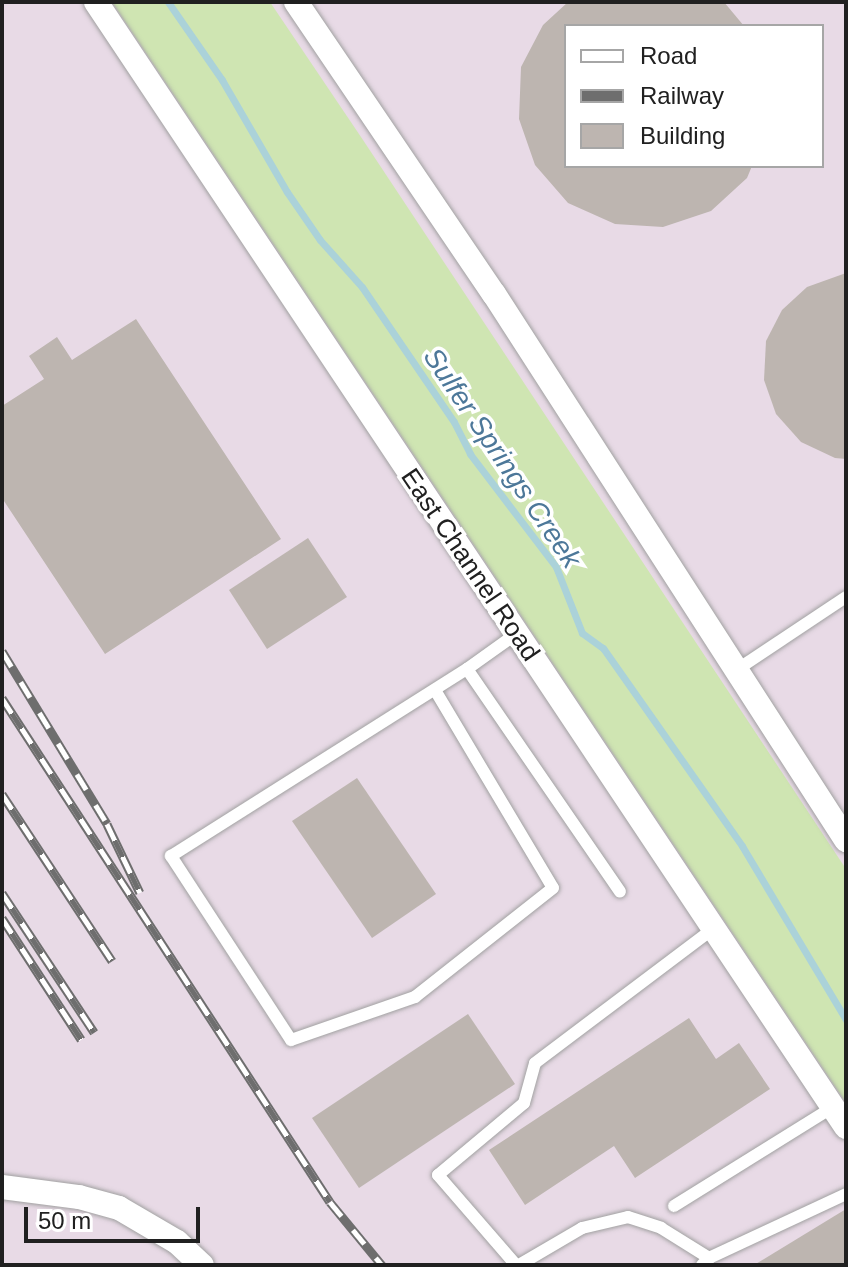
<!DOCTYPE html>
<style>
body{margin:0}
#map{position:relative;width:848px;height:1267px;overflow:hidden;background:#f0ece7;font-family:Helvetica,sans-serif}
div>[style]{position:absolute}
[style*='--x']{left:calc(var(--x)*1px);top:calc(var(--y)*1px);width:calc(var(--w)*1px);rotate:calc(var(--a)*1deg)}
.industrial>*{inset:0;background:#e8dae6}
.grass>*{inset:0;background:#cfe5b2}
.stream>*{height:7px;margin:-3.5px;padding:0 3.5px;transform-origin:3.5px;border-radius:3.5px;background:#abd2d9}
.building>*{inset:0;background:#bdb5b0}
.roads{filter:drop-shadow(0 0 2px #a1a1a1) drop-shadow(0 0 2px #a1a1a1)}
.service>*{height:12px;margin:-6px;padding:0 6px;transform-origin:6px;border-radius:6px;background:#fff}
.minor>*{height:24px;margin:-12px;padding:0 12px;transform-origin:12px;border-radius:12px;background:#fff}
.rail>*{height:9px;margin-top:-4.5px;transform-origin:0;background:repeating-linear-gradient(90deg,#fff 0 18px,#6e6e6e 0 36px);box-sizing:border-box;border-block:2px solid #6e6e6e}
span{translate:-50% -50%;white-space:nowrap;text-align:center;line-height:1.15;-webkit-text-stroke:7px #fff;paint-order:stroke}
.street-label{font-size:26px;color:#202020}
.water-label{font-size:28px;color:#4d7899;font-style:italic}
.frame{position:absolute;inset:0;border:4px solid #202020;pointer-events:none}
.legend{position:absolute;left:564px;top:24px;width:260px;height:144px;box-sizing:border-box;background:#fff;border:2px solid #a6a6a6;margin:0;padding:10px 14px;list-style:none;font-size:24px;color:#202020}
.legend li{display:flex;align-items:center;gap:16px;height:40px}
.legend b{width:40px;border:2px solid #a6a6a6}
.scale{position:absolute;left:24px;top:1207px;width:176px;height:36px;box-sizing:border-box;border:4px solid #202020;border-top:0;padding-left:10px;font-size:24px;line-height:28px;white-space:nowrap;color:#202020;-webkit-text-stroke:6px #fff;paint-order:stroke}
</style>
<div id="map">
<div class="industrial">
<i style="clip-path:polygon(2px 2px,196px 2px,846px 978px,846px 1265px,2px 1265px)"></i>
<i style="clip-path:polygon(evenodd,242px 2px,846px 2px,846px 901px,242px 2px,566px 26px,822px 26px,822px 166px,566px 166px,566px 26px)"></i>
</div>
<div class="grass">
<i style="clip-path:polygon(112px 2px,270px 2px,363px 140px,846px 869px,846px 1103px)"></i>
</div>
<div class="stream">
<i style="--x:168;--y:2;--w:95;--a:55.3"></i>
<i style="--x:222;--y:80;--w:129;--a:59.9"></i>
<i style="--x:287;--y:192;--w:58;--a:55.5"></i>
<i style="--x:320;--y:240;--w:63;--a:48.2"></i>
<i style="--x:362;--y:287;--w:163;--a:55.7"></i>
<i style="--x:454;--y:422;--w:36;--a:63"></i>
<i style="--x:470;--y:454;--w:142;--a:52.7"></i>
<i style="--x:556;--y:567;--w:71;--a:68.5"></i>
<i style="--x:582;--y:633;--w:26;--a:36"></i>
<i style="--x:603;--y:648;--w:242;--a:54.9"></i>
<i style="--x:742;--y:846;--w:203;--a:59.1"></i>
</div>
<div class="building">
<i style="clip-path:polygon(568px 2px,724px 2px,744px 26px,566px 26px,566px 166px,752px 166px,747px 178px,711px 211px,663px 227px,615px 224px,568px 203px,535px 165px,519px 119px,521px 67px,543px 25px)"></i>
<i style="clip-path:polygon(846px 273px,846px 459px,835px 458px,801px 442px,776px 414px,764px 380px,766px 341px,782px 310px,807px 287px)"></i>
<i style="clip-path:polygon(136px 319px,281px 539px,105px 654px,2px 498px,2px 406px,44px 379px,29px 356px,57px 337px,72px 360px)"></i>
<i style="clip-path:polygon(308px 538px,347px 597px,267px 649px,229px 590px)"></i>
<i style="clip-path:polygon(357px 778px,436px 894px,372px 938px,292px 821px)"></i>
<i style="clip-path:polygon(468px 1014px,515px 1084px,359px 1188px,312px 1118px)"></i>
<i style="clip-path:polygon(689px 1018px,716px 1059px,739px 1043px,770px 1089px,635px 1178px,614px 1146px,525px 1205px,489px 1150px)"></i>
<i style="clip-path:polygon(846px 1209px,846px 1265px,754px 1265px)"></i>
</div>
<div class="roads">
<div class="service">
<i style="--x:516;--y:634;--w:60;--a:144.5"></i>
<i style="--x:467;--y:669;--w:270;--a:55.5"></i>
<i style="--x:735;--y:671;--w:133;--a:-33.7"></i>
<i style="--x:435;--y:690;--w:230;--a:59.2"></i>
<i style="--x:553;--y:888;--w:176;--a:141.7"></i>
<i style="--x:415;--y:997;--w:131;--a:160.9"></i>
<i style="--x:291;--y:1040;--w:220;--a:-123.1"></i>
<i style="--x:171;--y:856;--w:350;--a:-32.3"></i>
<i style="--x:674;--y:1206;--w:187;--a:-31.9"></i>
<i style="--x:516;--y:1265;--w:119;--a:-130.9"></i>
<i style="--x:438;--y:1175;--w:112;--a:-39.9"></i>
<i style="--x:524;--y:1103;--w:41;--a:-74.6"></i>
<i style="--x:535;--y:1063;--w:223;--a:-37"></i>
<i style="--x:519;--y:1265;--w:73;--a:-30.4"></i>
<i style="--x:582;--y:1228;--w:47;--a:-13.4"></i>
<i style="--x:628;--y:1217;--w:35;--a:18"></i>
<i style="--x:661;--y:1228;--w:57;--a:32"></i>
<i style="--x:702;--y:1265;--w:10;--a:-45"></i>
<i style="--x:709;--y:1258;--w:151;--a:-25"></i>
</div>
<div class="minor">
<i style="--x:96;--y:2;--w:1352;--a:56.31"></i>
<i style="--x:296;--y:2;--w:353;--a:55.9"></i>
<i style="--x:494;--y:294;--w:650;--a:57.19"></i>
<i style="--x:2;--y:1187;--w:78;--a:7.4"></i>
<i style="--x:79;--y:1197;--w:41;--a:15.4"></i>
<i style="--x:119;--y:1208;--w:67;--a:30.4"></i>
<i style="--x:177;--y:1242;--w:34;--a:43"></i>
</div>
</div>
<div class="rail">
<i style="--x:2;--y:651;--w:202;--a:58.7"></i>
<i style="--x:107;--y:824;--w:76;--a:64.4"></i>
<i style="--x:2;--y:698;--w:601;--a:56.94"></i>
<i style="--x:330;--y:1202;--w:82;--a:50.5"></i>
<i style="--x:2;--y:794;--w:200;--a:56.6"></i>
<i style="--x:2;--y:893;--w:167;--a:56.5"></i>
<i style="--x:2;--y:918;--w:145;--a:56.9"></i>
</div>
<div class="street-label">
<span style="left:470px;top:565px;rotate:56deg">East Channel Road</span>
</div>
<div class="water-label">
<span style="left:502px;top:458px;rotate:56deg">Sulfer Springs Creek</span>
</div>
<div class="frame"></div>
<ul class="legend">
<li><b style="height:10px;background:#fff"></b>Road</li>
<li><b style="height:10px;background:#6e6e6e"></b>Railway</li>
<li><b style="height:22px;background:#bdb5b0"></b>Building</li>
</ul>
<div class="scale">50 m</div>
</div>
